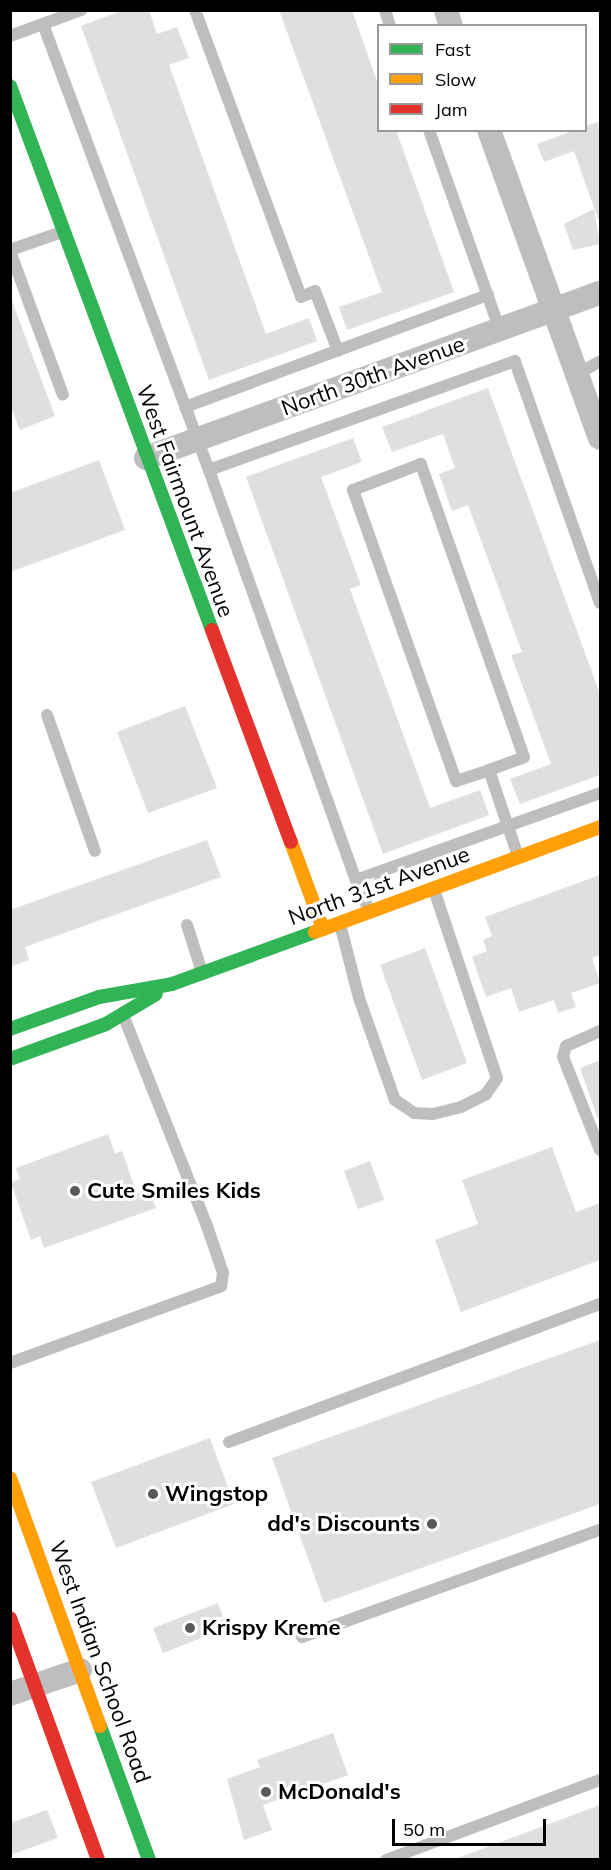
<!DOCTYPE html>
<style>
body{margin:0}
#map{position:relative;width:611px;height:1870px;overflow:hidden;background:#fff;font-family:Mulish,sans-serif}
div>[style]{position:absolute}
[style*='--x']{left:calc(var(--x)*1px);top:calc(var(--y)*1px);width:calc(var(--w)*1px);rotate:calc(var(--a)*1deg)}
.building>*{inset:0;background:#dfdfdf}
.lane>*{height:12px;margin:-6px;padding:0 6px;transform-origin:6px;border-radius:6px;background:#bebebe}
.street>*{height:24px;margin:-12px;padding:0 12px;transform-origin:12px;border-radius:12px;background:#bebebe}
.fast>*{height:14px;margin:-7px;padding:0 7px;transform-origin:7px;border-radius:7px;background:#30b455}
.slow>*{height:14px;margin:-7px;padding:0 7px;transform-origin:7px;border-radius:7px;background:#ff9f0a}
.jam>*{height:14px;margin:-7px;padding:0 7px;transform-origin:7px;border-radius:7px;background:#e5322d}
.dots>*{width:16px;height:16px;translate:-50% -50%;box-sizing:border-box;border:3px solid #fff;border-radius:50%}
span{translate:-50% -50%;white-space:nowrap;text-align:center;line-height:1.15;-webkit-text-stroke:6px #fff;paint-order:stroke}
.street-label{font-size:22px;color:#000}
.poi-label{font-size:22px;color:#000;font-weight:700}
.left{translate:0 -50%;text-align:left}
.right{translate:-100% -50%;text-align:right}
.frame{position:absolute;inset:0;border:12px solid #000;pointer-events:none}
.legend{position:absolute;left:377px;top:24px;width:210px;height:108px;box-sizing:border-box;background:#fff;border:2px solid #999;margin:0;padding:8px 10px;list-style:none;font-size:18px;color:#000}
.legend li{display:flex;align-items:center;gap:12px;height:30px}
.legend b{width:30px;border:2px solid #999}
.scale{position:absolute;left:392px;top:1819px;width:154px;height:27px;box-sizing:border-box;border:3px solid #000;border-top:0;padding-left:8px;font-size:18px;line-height:21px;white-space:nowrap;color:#000;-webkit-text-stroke:4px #fff;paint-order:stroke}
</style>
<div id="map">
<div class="building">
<i style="clip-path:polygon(123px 10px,149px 10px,157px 34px,177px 27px,189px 58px,169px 65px,266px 334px,309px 318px,317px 341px,209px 380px,81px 26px)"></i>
<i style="clip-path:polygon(279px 10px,352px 10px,378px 84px,378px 130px,396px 130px,454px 292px,347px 330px,339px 307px,382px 292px)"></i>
<i style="clip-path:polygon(600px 121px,600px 219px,598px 219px,574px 151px,544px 162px,537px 144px)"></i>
<i style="clip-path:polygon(594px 209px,600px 244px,573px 250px,564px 224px)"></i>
<i style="clip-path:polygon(12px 301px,55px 416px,20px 430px,10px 405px)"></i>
<i style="clip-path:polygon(488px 388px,600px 694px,600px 775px,520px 804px,510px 779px,551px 764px,511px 655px,522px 652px,468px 505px,452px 511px,439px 474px,455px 468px,443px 434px,392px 452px,382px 427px)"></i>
<i style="clip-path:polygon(353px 438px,362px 462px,321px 477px,361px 585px,350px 589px,430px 808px,480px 790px,489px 815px,383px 854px,246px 477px)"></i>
<i style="clip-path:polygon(99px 460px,125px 530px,10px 572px,10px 493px)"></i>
<i style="clip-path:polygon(185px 706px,217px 788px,148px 813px,117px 732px)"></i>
<i style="clip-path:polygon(207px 840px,221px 877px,25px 947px,29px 960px,10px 967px,10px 910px)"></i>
<i style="clip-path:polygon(600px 875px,600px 955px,592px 958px,600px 983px,571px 993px,576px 1007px,558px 1013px,554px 1000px,519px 1012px,511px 988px,486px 997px,472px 957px,487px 951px,483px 940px,492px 936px,485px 917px)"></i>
<i style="clip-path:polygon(425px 948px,467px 1063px,422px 1080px,380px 965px)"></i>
<i style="clip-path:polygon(600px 1060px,600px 1119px,598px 1119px,580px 1068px)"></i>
<i style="clip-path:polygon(108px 1134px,115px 1153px,122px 1151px,137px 1194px,149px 1190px,156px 1208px,44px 1248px,40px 1236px,31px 1240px,11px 1183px,20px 1179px,16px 1168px)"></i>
<i style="clip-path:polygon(552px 1147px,576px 1212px,600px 1203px,600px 1260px,461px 1312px,435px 1240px,478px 1224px,462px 1180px)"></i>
<i style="clip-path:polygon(370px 1161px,384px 1200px,358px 1209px,344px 1171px)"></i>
<i style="clip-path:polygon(600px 1340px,600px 1504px,324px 1603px,272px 1458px)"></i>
<i style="clip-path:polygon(210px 1438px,234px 1504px,116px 1548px,91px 1482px)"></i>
<i style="clip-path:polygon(218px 1603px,227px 1628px,163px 1653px,153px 1628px)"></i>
<i style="clip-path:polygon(333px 1733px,348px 1775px,263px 1805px,272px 1830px,244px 1840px,227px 1779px,260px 1767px,257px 1760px)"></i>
<i style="clip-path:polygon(600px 1805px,600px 1860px,459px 1860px,458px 1858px)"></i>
<i style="clip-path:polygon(47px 1810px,58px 1838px,10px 1855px,10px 1823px)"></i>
</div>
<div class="lane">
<i style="--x:195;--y:10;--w:306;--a:69.7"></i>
<i style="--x:301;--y:297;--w:15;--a:-23"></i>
<i style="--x:315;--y:291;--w:64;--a:69"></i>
<i style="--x:385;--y:10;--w:17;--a:73"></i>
<i style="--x:43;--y:24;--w:476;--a:69.6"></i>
<i style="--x:10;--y:36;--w:76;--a:-20.1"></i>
<i style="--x:429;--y:130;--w:212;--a:70.5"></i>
<i style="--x:10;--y:250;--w:55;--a:-19.1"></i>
<i style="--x:10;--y:251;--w:153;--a:69.8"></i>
<i style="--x:577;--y:374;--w:26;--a:-29"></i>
<i style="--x:185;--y:407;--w:323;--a:-20.3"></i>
<i style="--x:600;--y:603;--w:256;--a:-109.4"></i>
<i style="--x:515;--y:361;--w:325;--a:160.4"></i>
<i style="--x:209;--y:470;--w:436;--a:70.3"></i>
<i style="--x:356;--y:880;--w:259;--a:-19.6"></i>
<i style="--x:47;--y:715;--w:144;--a:70.6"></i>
<i style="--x:489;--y:770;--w:37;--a:-20"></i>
<i style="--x:524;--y:757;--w:311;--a:-109.4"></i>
<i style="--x:421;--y:464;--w:73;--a:159.1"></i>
<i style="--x:353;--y:490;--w:309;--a:70.5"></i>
<i style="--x:456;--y:781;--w:35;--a:-18"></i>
<i style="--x:489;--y:770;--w:91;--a:71.4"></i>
<i style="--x:356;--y:880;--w:34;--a:67"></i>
<i style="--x:340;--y:924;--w:76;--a:75.6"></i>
<i style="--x:359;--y:998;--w:108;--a:70.6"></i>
<i style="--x:395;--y:1100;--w:23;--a:34"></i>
<i style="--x:414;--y:1113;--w:19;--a:3"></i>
<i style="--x:433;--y:1114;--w:29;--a:-14"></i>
<i style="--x:461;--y:1107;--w:28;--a:-27"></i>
<i style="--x:486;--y:1094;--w:19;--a:-55"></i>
<i style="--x:497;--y:1078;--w:198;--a:-108.5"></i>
<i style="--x:187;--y:925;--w:49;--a:72.3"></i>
<i style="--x:600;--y:1031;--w:37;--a:156"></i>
<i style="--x:566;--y:1046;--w:11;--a:105"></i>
<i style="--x:563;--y:1057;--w:100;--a:68.3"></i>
<i style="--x:10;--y:1363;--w:225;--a:-20"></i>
<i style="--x:221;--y:1286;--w:13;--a:-81"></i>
<i style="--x:223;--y:1273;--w:50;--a:-108.8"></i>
<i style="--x:207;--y:1226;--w:227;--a:-111.7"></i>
<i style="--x:229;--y:1442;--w:396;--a:-20.4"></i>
<i style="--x:302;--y:1637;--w:317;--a:-19.8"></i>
<i style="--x:386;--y:1860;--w:228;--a:-20.5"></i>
</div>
<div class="street">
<i style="--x:446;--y:10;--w:17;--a:73"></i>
<i style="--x:489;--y:130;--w:327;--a:70.2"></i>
<i style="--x:146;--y:458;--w:483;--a:-20"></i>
<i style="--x:10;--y:1694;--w:74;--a:-18.9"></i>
</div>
<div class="fast">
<i style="--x:10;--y:86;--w:580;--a:69.63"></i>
<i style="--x:10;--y:1029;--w:95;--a:-19.8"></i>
<i style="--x:99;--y:997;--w:74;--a:-10.1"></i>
<i style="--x:172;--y:984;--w:152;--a:-20"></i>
<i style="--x:10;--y:1059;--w:102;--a:-20"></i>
<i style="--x:106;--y:1024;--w:58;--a:-31"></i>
<i style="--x:100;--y:1726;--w:143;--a:69.9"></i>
</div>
<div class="slow">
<i style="--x:291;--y:842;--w:93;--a:69.8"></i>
<i style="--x:315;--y:932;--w:304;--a:-20.2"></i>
<i style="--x:10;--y:1478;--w:264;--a:70.1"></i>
</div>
<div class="jam">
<i style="--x:212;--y:630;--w:226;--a:69.6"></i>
<i style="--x:10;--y:1618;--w:258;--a:70"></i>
</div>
<div class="dots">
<i style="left:75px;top:1191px;background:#595959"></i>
<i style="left:153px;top:1494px;background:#595959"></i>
<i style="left:432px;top:1524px;background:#595959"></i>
<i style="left:190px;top:1628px;background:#595959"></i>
<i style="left:266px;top:1792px;background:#595959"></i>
</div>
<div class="street-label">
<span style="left:373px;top:376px;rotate:-20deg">North 30th Avenue</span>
<span style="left:185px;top:501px;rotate:70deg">West Fairmount Avenue</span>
<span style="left:379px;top:886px;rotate:-20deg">North 31st Avenue</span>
<span style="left:100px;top:1662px;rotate:70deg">West Indian School Road</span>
</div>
<div class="poi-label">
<span class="left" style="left:87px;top:1191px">Cute Smiles Kids</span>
<span class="left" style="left:165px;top:1494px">Wingstop</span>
<span class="right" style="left:420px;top:1524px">dd's Discounts</span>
<span class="left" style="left:202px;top:1628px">Krispy Kreme</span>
<span class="left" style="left:278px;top:1792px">McDonald's</span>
</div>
<div class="frame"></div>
<ul class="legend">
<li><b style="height:8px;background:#30b455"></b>Fast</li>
<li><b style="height:8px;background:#ff9f0a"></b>Slow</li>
<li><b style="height:8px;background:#e5322d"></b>Jam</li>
</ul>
<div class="scale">50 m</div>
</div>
